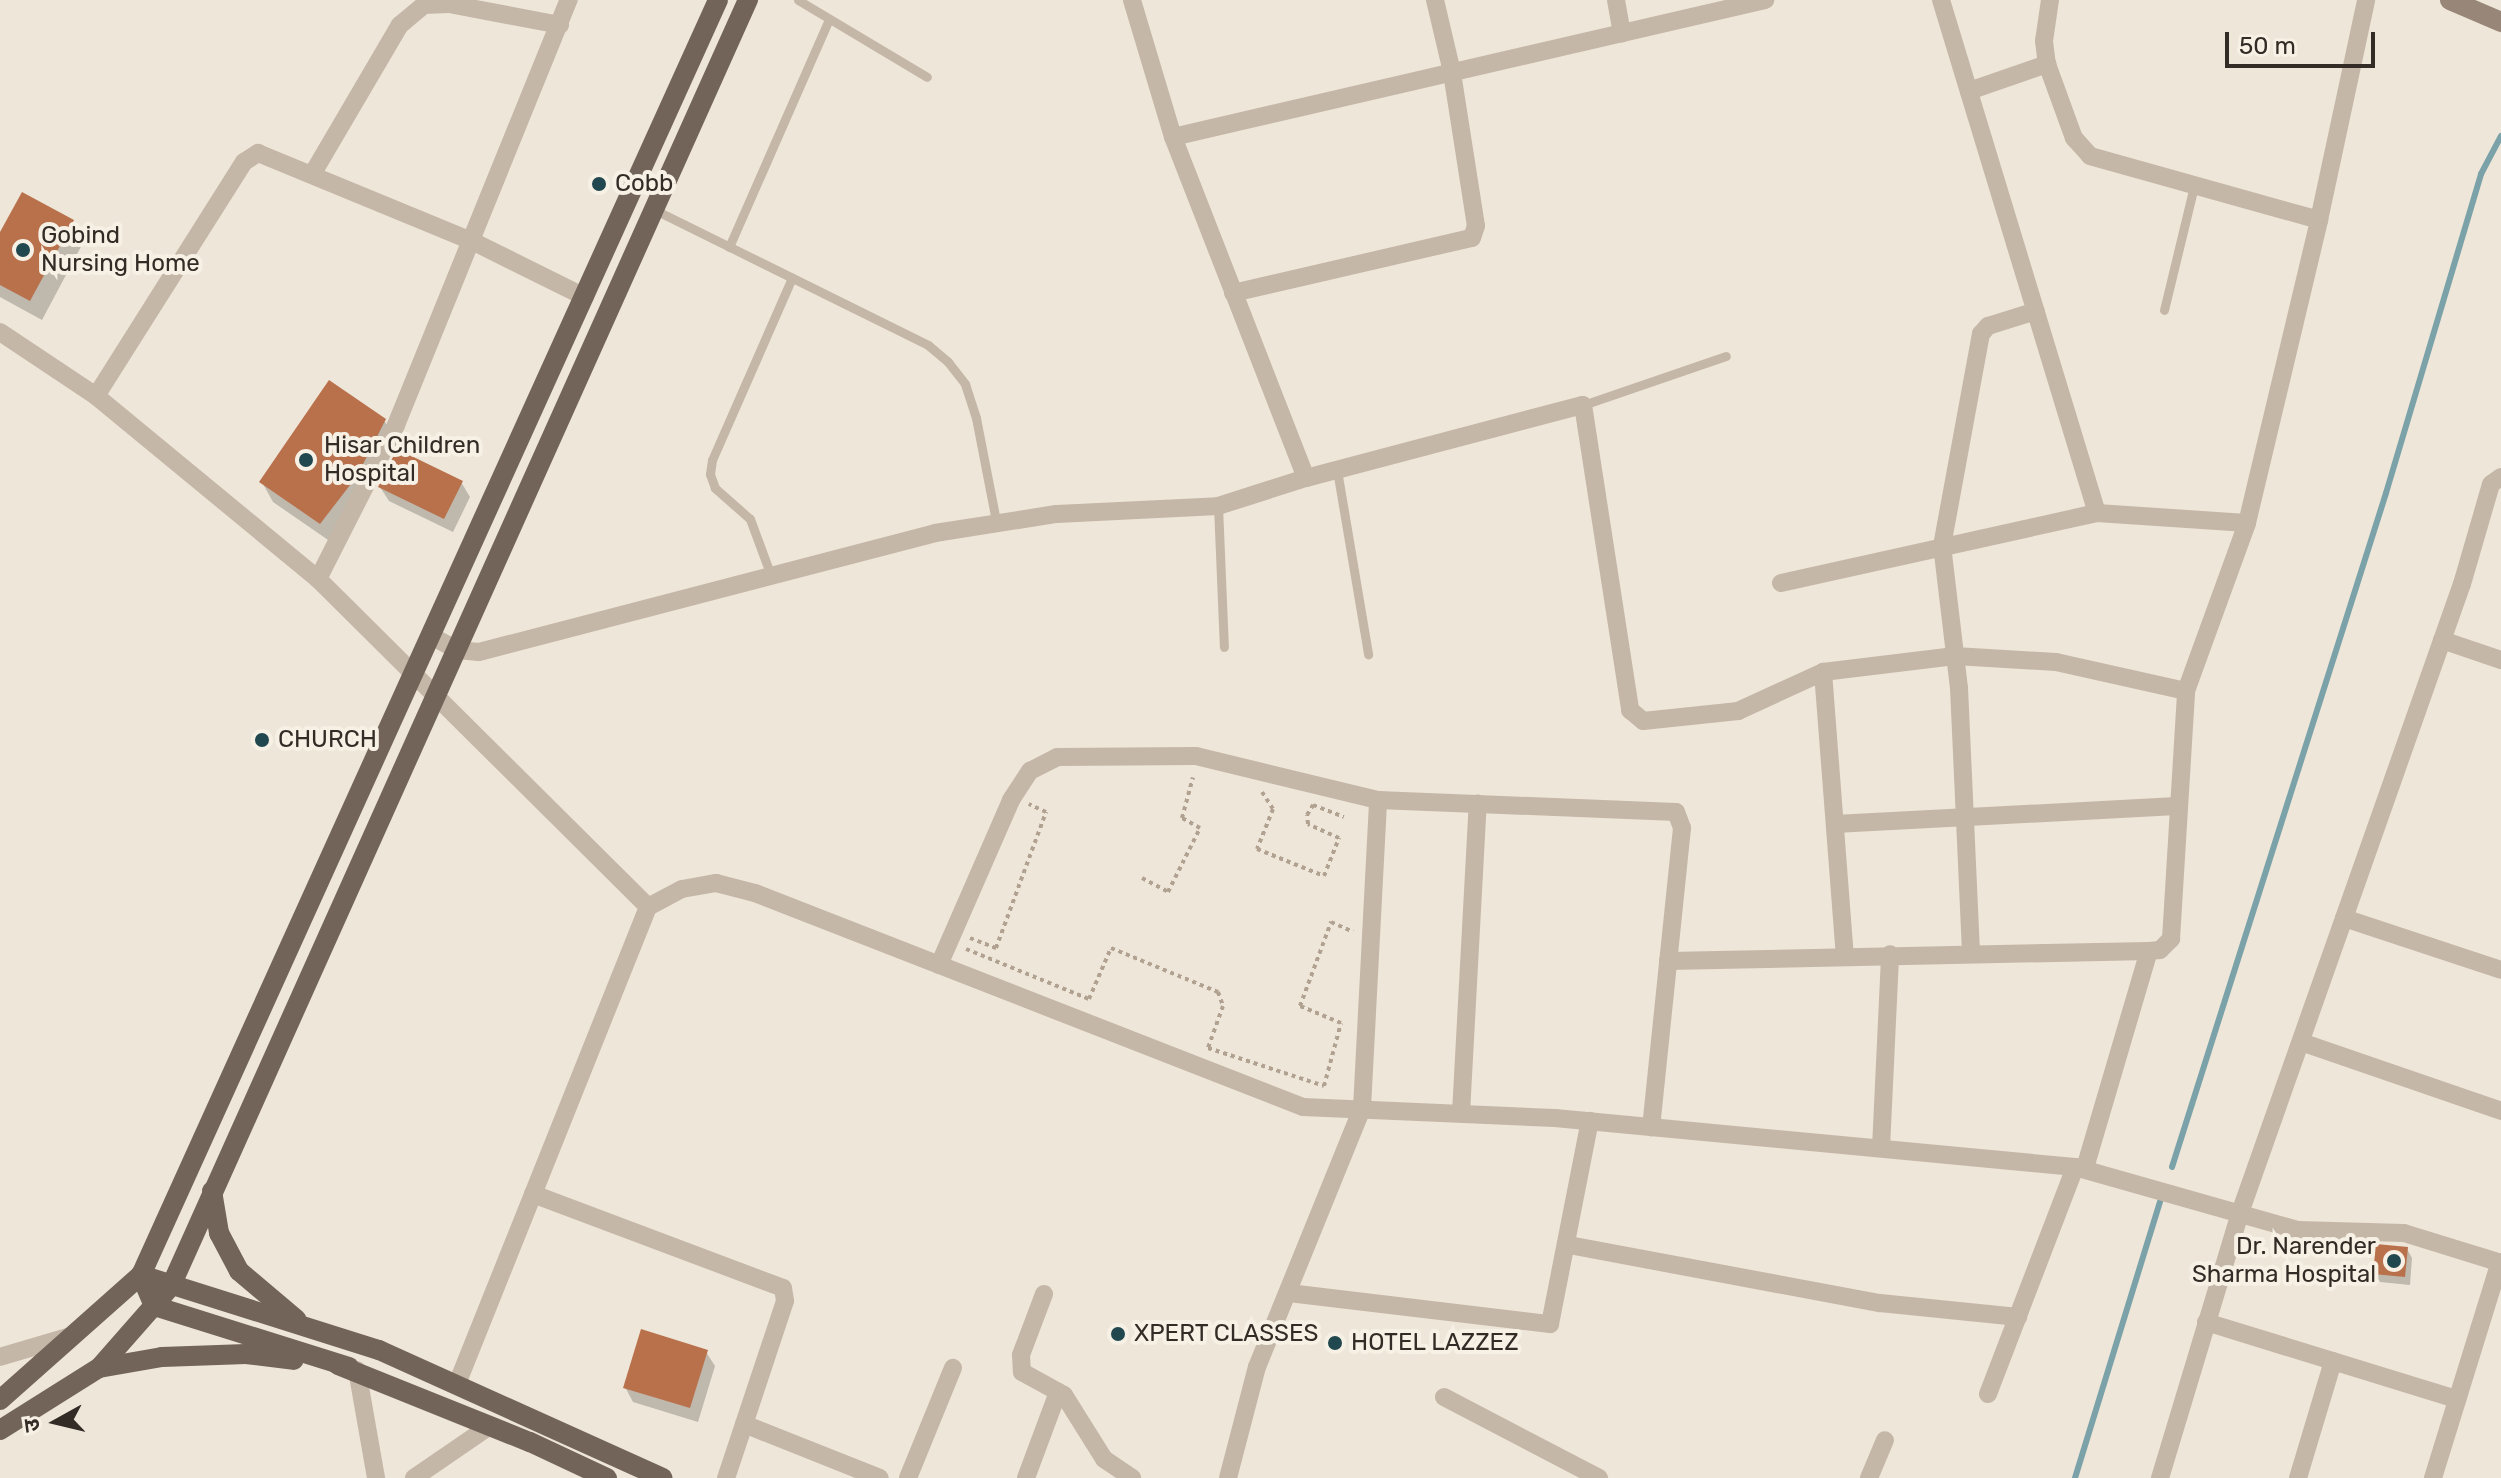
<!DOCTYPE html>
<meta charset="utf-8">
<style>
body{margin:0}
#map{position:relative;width:2501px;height:1478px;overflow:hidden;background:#eee6d9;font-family:Rubik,"Noto Sans Devanagari",sans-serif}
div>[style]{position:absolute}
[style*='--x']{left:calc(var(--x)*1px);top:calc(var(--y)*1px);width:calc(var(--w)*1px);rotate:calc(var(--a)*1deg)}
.shadow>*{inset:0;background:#0003}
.stream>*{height:6px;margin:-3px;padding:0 3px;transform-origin:3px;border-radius:3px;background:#7ba2a8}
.building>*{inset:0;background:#b9714c}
.path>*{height:4px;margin-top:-2px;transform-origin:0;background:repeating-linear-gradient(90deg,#b0a191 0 4px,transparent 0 8px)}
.lane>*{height:9px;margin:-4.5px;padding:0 4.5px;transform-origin:4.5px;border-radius:4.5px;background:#c5b7a7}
.street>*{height:18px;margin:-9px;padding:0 9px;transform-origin:9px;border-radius:9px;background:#c5b7a7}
.secondary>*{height:20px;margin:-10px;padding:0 10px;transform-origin:10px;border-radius:10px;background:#988778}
.primary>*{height:20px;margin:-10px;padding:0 10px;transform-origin:10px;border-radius:10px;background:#726459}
.dots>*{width:22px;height:22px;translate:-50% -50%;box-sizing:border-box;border:4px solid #f6f0e5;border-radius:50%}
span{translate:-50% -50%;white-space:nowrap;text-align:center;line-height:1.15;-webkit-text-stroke:8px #f6f0e5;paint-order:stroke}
.poi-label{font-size:24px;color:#322b26}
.left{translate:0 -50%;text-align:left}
.right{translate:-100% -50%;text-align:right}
.north{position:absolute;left:16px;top:1382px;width:80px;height:80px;-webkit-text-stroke:6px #f6f0e5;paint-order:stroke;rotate:262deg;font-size:22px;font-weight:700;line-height:32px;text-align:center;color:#322b26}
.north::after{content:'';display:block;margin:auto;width:28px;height:36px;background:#322b26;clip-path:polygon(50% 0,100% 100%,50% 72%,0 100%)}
.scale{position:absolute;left:2225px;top:32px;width:150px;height:36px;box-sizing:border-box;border:4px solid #322b26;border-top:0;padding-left:10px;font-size:24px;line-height:28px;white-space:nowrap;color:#322b26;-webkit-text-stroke:6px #f6f0e5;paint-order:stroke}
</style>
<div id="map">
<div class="shadow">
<i style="clip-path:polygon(72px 222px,84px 241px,42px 320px,0 297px,0 236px)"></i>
<i style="clip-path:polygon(384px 420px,395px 440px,331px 542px,273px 502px,262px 482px)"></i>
<i style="clip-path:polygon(461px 482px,470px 497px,453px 532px,389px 501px,380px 487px)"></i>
<i style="clip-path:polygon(2407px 1249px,2412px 1258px,2410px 1285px,2380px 1282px,2375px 1273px)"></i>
<i style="clip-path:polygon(706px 1352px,715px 1366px,698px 1422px,633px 1402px,625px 1387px)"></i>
</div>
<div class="stream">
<i style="--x:2172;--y:1167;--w:707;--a:-72.38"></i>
<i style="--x:2386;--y:493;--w:333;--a:-73.4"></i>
<i style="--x:2481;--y:174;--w:43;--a:-62.2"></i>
<i style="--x:2075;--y:1478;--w:295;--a:-72.9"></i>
</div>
<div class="building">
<i style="clip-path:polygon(22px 192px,74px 220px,30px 301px,0 285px,0 232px)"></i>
<i style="clip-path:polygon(329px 380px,386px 419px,357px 476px,320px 524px,259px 482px)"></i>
<i style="clip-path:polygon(397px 449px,463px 481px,444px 519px,378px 487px)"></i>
<i style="clip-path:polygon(2376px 1244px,2408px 1247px,2405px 1277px,2373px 1274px)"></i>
<i style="clip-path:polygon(641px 1329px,708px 1350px,690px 1408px,623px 1388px)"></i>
</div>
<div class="path">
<i style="--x:1262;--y:792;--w:20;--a:57"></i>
<i style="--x:1273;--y:809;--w:43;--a:111.8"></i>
<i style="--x:1257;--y:849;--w:72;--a:21.9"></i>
<i style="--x:1324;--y:876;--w:41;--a:-68.5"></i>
<i style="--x:1339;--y:838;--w:34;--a:-156"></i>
<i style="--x:1308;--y:824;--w:9;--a:-96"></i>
<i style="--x:1307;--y:815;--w:12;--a:-59"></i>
<i style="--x:1313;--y:805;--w:33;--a:21"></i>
<i style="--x:1142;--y:878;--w:30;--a:28"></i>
<i style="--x:1168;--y:892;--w:72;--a:-63.4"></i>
<i style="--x:1200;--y:828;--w:21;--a:-151"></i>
<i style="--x:1182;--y:818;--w:42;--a:-75"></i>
<i style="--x:970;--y:938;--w:28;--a:21"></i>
<i style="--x:996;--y:948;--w:145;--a:-69.8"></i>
<i style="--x:1046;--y:812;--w:19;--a:-155"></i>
<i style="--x:966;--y:949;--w:133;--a:22.1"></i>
<i style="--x:1089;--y:999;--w:56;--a:-66.7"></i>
<i style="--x:1111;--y:948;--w:116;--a:22.4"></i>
<i style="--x:1218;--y:992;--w:15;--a:70"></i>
<i style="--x:1223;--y:1006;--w:45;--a:109.7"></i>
<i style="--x:1208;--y:1048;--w:122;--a:18.1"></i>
<i style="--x:1324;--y:1086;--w:65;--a:-74.9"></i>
<i style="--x:1341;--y:1023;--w:44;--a:-157.5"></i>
<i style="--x:1300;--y:1006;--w:90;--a:-69.7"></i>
<i style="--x:1331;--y:922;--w:24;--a:24"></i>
</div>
<div class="lane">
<i style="--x:798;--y:0;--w:150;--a:30.8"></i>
<i style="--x:653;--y:209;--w:307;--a:26.3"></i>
<i style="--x:928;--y:345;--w:26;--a:40"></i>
<i style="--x:948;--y:362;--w:28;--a:52"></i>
<i style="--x:965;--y:384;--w:36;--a:72"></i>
<i style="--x:976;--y:418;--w:105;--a:79"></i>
<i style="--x:729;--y:247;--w:249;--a:-66.3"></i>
<i style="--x:2164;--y:310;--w:128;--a:-76.4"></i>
<i style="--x:1583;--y:405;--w:151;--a:-18.9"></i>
<i style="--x:1337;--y:470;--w:187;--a:80.4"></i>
<i style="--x:1218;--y:506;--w:141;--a:87.6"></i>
<i style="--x:770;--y:573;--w:58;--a:-110.3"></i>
<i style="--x:750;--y:519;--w:47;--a:-138.5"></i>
<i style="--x:715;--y:488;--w:15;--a:-110"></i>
<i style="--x:710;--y:474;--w:14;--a:-82"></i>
<i style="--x:712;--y:460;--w:199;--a:-66.3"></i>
</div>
<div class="street">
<i style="--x:1616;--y:0;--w:34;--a:80"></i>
<i style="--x:1941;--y:0;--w:536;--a:73.09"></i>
<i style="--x:2050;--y:0;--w:41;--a:98.3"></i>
<i style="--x:2044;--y:41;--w:23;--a:83"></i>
<i style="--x:2047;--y:64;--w:79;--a:70"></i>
<i style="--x:2074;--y:138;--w:24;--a:48"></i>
<i style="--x:2090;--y:156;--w:238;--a:15.6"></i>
<i style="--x:2319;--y:220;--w:225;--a:-77.9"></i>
<i style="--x:1969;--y:91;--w:83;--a:-19.1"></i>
<i style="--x:1173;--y:137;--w:608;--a:-13.03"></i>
<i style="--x:313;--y:173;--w:172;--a:-59.6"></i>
<i style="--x:400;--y:25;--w:31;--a:-40"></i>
<i style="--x:424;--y:5;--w:25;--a:-2"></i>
<i style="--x:449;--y:4;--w:113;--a:10.7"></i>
<i style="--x:1233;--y:293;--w:245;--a:-13"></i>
<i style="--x:1472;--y:238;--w:13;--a:-72"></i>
<i style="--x:1476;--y:226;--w:156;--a:-98.9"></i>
<i style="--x:1452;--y:72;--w:74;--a:-103.3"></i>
<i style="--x:0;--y:332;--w:115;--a:33.7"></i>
<i style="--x:96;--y:396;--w:288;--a:39.5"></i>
<i style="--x:318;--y:579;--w:465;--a:44.8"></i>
<i style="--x:96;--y:396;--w:277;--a:-57.7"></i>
<i style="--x:244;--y:162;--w:17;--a:-33"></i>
<i style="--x:258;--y:153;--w:231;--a:22.4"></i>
<i style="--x:472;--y:241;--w:126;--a:26.4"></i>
<i style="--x:1306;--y:478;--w:286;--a:-14.8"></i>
<i style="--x:1583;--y:405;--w:309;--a:81.2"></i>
<i style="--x:1630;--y:710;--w:17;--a:40"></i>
<i style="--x:1643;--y:721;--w:96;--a:-6"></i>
<i style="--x:1738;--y:711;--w:94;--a:-24.6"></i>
<i style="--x:1823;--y:672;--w:133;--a:-6.9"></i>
<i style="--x:1955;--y:656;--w:101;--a:3.4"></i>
<i style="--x:2056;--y:662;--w:133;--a:12.6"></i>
<i style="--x:318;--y:579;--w:173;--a:-63.1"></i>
<i style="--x:396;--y:425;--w:459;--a:-67.9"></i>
<i style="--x:1781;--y:583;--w:324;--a:-12.5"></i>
<i style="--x:2097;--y:513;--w:150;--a:3.8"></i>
<i style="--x:431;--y:636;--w:30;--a:28"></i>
<i style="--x:457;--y:650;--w:22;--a:5"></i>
<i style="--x:479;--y:652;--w:471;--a:-14.6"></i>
<i style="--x:935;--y:533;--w:123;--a:-8.9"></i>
<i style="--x:1057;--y:514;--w:161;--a:-2.8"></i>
<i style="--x:1218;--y:506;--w:92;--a:-17.7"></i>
<i style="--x:1306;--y:478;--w:366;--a:-111.3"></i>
<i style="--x:1173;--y:137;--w:143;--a:-106.7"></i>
<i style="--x:2442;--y:640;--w:62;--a:18.7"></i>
<i style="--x:1823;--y:672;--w:285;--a:85.6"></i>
<i style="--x:1835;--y:824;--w:342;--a:-3"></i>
<i style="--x:2344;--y:918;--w:165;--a:18.3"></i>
<i style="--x:1971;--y:952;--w:264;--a:-92.6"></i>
<i style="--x:1959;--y:688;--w:143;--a:-96.8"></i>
<i style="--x:1942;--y:546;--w:216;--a:-79.6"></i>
<i style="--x:1981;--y:334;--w:11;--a:-49"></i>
<i style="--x:1988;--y:326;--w:50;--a:-17.4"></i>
<i style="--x:1668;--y:961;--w:481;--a:-1.2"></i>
<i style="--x:939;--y:965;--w:180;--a:-66.4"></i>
<i style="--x:1011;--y:800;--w:35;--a:-57"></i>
<i style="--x:1030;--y:771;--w:30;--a:-27"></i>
<i style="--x:1057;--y:757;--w:139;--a:-0.4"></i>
<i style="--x:1196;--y:756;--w:187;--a:13.6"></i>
<i style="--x:1378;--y:800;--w:298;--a:2.3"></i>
<i style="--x:1676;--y:812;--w:17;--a:69"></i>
<i style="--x:1682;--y:828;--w:301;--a:95.9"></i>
<i style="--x:2301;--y:1042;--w:212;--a:19"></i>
<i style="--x:1461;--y:1113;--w:310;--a:-86.9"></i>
<i style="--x:1881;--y:1148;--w:194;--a:-87.3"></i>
<i style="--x:2085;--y:1168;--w:226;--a:-73.6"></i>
<i style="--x:2149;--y:951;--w:11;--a:-5"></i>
<i style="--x:2160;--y:950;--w:16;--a:-45"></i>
<i style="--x:2171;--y:939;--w:248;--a:-86.5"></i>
<i style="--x:2186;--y:691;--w:179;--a:-70"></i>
<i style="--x:2247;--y:523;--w:311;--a:-76.6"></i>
<i style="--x:533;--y:1194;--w:267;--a:20.6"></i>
<i style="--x:783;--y:1288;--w:13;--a:81"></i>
<i style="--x:785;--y:1301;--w:187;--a:108.4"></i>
<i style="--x:1569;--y:1245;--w:316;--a:10.6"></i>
<i style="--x:1880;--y:1303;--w:139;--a:5.8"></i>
<i style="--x:1289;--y:1293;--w:263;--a:6.8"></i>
<i style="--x:1550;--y:1324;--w:207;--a:-78.9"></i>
<i style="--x:1044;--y:1294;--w:65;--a:110.7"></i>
<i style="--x:1021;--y:1355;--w:17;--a:87"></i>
<i style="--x:1022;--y:1372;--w:48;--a:28.7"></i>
<i style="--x:1064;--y:1395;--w:75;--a:58"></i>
<i style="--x:1104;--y:1459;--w:34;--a:34"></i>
<i style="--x:2206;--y:1322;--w:263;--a:17.1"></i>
<i style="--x:0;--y:1357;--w:77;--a:-16.6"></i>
<i style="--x:357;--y:1370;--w:110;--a:80"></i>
<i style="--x:457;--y:1384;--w:514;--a:-68.18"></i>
<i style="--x:648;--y:907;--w:38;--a:-28"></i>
<i style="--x:682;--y:889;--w:35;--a:-10"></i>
<i style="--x:716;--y:883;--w:40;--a:14.4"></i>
<i style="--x:755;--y:893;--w:588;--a:21.33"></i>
<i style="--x:1303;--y:1107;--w:252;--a:2.5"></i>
<i style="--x:1555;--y:1118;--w:522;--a:5.38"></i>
<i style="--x:2075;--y:1167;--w:232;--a:15.8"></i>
<i style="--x:2298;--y:1230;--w:106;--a:1.6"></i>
<i style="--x:2404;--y:1233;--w:102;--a:17.2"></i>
<i style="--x:1988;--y:1394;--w:243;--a:-69"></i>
<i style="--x:1444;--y:1397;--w:175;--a:27.6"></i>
<i style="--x:744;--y:1424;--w:146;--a:21.7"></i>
<i style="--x:414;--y:1478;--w:93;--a:-34.5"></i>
<i style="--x:908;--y:1478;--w:119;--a:-67.8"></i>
<i style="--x:1026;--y:1478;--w:92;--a:-69.6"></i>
<i style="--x:1228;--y:1478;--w:115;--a:-75.4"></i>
<i style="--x:1257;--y:1367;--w:279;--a:-67.9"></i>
<i style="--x:1362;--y:1108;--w:308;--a:-87"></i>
<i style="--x:1869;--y:1478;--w:41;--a:-67.2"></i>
<i style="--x:2160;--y:1478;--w:280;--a:-73.2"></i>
<i style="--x:2241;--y:1210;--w:664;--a:-70.56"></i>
<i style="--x:2462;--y:584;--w:104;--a:-73.8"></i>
<i style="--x:2491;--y:484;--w:12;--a:-35"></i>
<i style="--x:2298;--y:1478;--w:122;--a:-73.3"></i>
<i style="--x:2433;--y:1478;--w:226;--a:-72.8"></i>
</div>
<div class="secondary">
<i style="--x:2450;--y:0;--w:56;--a:23.3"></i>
</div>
<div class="primary">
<i style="--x:212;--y:1191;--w:43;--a:80.5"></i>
<i style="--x:219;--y:1233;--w:43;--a:62.2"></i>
<i style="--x:239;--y:1271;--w:75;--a:40.1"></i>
<i style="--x:338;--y:1365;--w:207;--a:21.9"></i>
<i style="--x:530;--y:1442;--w:85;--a:25.1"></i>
<i style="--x:349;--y:1367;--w:204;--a:-162.6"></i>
<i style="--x:154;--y:1306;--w:34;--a:-113"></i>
<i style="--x:141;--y:1275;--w:1399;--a:-65.65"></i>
<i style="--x:99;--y:1368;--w:109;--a:-48.7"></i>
<i style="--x:171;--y:1286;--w:1410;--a:-65.84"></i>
<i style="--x:0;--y:1400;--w:188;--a:-41.6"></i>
<i style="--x:141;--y:1275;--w:250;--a:17.5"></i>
<i style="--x:379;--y:1350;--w:311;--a:24.3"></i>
<i style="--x:0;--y:1430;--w:117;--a:-32.1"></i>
<i style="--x:99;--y:1368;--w:64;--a:-9.9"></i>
<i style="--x:162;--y:1357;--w:84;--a:-2"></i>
<i style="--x:246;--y:1354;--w:48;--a:7.1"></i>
</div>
<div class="dots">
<i style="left:599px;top:184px;background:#21474f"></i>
<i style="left:23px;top:250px;background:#21474f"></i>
<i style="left:306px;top:460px;background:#21474f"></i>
<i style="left:262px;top:740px;background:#21474f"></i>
<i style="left:2394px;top:1261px;background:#21474f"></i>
<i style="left:1118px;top:1334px;background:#21474f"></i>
<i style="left:1335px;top:1343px;background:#21474f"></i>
</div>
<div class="poi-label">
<span class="left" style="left:615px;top:184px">Cobb</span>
<span class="left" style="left:41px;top:250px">Gobind<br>Nursing Home</span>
<span class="left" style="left:324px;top:460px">Hisar Children<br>Hospital</span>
<span class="left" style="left:278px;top:740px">CHURCH</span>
<span class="right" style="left:2376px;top:1261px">Dr. Narender<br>Sharma Hospital</span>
<span class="left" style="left:1134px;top:1334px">XPERT CLASSES</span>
<span class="left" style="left:1351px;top:1343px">HOTEL LAZZEZ</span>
</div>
<div class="north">उ</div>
<div class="scale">50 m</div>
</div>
